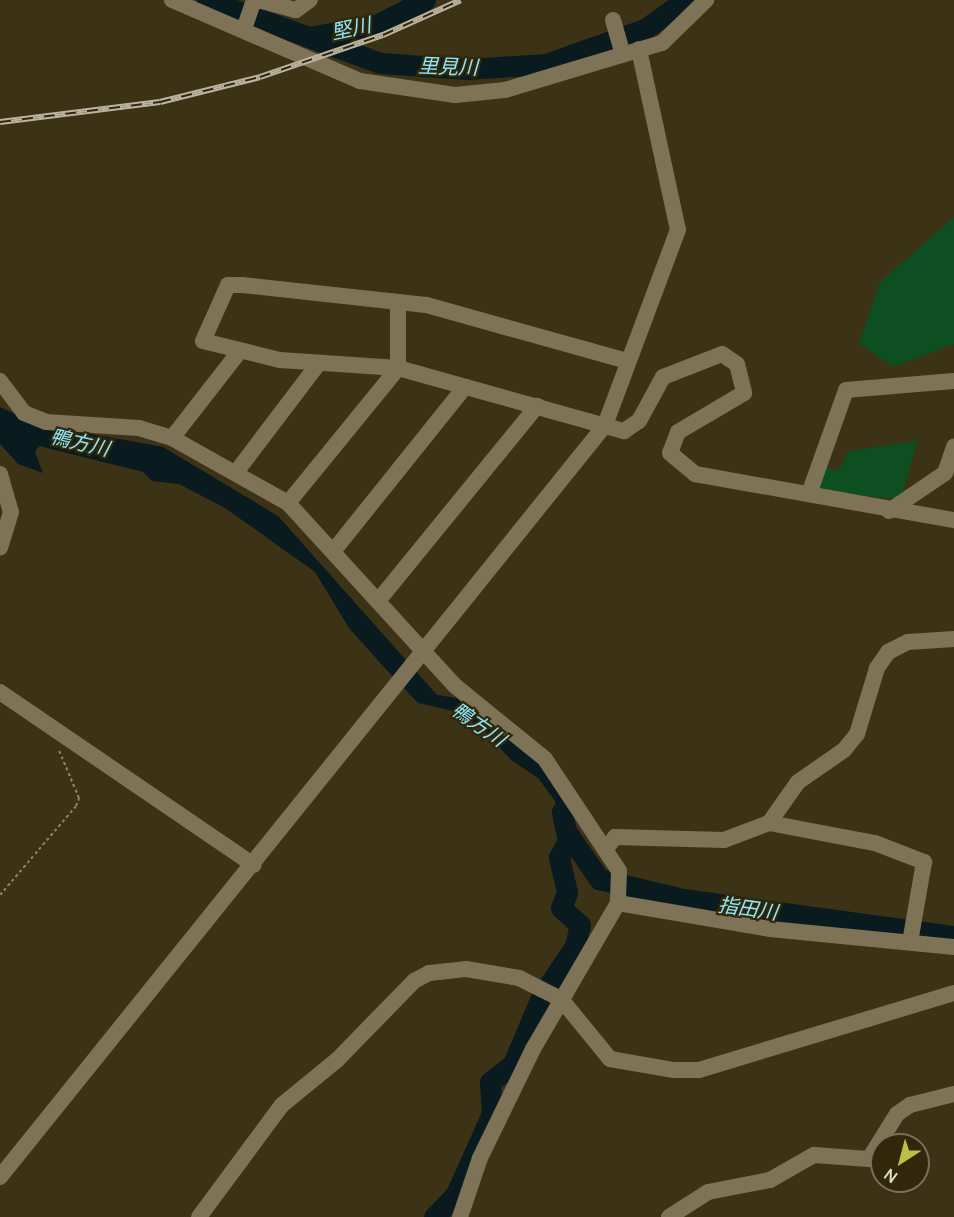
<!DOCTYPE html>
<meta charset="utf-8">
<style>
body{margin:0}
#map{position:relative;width:954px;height:1217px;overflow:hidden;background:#3c3216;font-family:Manrope,"Noto Sans JP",sans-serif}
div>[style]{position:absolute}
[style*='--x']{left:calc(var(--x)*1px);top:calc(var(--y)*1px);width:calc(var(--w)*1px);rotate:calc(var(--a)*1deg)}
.green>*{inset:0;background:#0d4f20}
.water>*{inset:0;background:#0a1b1f}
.river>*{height:21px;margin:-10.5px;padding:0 10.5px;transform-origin:10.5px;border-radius:10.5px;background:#0a1b1f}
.path>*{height:2px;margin-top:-1px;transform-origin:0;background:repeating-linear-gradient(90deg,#8a826b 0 3px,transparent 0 6px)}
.minor>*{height:16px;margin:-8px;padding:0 8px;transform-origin:8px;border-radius:8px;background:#7e7356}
.rail>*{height:6px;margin-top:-3px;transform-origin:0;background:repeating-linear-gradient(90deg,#31280c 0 11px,#bbb4a1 0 22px);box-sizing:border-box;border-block:2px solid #bbb4a1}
span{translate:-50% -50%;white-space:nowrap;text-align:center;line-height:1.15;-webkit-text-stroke:4.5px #31280c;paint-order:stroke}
.water-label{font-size:20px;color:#8fe7fb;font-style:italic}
.north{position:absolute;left:870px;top:1133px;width:60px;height:60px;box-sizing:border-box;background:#31280c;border:2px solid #787059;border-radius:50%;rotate:216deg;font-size:16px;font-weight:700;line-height:24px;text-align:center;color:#e3ddcd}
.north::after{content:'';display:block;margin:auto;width:21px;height:27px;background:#b9c046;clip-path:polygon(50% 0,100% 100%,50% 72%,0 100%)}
</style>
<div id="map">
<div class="green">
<i style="clip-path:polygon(954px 217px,954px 344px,893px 367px,859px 343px,880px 282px)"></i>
<i style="clip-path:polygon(918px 441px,900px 500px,818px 490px,821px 467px,839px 470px,848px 451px)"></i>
</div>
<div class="water">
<i style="clip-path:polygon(0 407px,37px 424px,163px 447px,278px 516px,437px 695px,457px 698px,539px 764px,565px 801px,573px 837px,563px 840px,555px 801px,538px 778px,511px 760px,482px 728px,453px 711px,418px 703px,383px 666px,349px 628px,315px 572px,225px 508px,179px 484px,152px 481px,143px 472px,39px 446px,35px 452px,43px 473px,18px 464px,0 444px)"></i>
</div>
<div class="river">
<i style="--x:207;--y:0;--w:184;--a:20"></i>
<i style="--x:380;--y:63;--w:87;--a:3.9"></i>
<i style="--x:467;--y:69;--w:79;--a:-3.6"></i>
<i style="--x:546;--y:64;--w:105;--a:-19.5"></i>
<i style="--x:645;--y:29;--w:49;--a:-35.9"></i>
<i style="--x:309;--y:37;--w:68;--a:-10.2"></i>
<i style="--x:376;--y:25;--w:55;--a:-27"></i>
<i style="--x:568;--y:834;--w:55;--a:55.4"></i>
<i style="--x:599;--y:879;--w:86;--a:13.4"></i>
<i style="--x:683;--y:899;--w:274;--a:7.8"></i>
<i style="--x:434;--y:1217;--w:32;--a:-46"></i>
<i style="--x:456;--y:1194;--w:89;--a:-66"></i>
<i style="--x:492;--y:1113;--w:31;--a:-94"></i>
<i style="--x:490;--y:1082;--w:29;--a:-38"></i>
<i style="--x:513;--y:1064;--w:75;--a:-67.2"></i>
<i style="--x:542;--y:995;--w:59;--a:-56"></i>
<i style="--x:575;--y:946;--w:22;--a:-77"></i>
<i style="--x:580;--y:925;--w:25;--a:-138"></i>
<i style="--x:561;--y:908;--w:17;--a:-69"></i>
<i style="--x:567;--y:892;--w:36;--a:-103"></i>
<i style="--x:559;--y:857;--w:18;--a:-61"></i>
<i style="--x:568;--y:841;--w:30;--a:-102"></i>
</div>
<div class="path">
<i style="--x:0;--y:895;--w:117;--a:-49.5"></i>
<i style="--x:76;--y:806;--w:9;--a:-69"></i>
<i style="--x:79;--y:798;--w:54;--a:-112.8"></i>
</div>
<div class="minor">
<i style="--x:172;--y:0;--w:205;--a:23.3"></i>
<i style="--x:360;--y:81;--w:96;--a:8.4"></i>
<i style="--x:455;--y:95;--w:50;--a:-5.7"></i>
<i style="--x:505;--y:90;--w:164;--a:-16.7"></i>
<i style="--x:662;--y:43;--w:62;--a:-44.3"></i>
<i style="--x:258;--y:0;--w:39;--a:15"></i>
<i style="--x:296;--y:10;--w:17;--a:-36"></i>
<i style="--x:613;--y:20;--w:36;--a:74"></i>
<i style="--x:244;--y:29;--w:31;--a:-71"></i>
<i style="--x:239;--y:352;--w:109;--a:127.9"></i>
<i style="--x:172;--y:438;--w:133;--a:29.3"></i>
<i style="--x:288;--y:503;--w:246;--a:47.6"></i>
<i style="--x:454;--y:685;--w:117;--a:39.1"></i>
<i style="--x:545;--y:759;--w:134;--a:56.5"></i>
<i style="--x:619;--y:871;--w:32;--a:92"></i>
<i style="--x:618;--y:903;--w:169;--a:120.2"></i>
<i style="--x:533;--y:1049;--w:121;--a:115.9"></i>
<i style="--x:480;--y:1158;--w:62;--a:108.7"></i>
<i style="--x:627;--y:361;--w:209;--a:-164.4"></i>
<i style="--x:426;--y:305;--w:185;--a:-173.8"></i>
<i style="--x:242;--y:285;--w:14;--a:180"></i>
<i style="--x:228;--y:285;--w:61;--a:114.1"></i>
<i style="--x:203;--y:341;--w:79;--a:13.9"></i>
<i style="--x:280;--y:360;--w:118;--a:3.9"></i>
<i style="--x:398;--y:368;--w:235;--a:15.6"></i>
<i style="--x:624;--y:431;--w:18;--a:-34"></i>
<i style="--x:639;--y:421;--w:50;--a:-61.4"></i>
<i style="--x:663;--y:377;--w:63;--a:-21.3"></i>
<i style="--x:722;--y:354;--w:18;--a:34"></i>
<i style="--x:737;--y:364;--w:30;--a:76"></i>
<i style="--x:744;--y:393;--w:77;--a:149.4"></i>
<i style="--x:678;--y:432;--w:22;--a:111"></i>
<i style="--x:670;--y:453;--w:33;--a:40"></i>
<i style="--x:695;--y:474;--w:263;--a:10.1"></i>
<i style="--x:0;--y:381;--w:40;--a:53"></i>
<i style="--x:24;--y:413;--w:24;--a:22"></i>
<i style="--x:46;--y:422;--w:93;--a:3.7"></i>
<i style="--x:139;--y:428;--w:34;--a:17"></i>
<i style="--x:237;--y:471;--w:136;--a:-52.8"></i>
<i style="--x:0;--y:474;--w:40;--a:74"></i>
<i style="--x:11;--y:512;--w:37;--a:107"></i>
<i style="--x:809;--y:494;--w:110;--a:-70.4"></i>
<i style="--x:846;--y:390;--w:108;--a:-4.8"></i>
<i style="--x:288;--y:503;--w:174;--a:-50.8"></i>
<i style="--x:398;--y:368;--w:64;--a:-90"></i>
<i style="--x:889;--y:511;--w:68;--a:-34.2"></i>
<i style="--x:945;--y:473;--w:28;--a:-71"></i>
<i style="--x:335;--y:549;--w:208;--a:-51.3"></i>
<i style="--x:378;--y:601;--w:252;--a:-50.8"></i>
<i style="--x:0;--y:692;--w:307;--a:34.3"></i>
<i style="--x:769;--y:823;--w:50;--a:-54.7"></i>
<i style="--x:798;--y:782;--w:56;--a:-34.8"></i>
<i style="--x:844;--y:750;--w:21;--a:-51"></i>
<i style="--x:857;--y:734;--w:69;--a:-73.1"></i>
<i style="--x:877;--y:668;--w:19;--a:-55"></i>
<i style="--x:888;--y:652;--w:22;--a:-27"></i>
<i style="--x:908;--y:642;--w:46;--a:-3.7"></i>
<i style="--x:606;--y:849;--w:15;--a:-53"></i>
<i style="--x:615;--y:837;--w:109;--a:1.6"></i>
<i style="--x:724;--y:840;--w:48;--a:-20.7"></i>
<i style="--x:769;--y:823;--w:108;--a:10.7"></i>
<i style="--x:875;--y:843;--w:53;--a:21.2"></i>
<i style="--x:924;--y:862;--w:81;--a:99.9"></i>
<i style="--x:618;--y:903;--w:154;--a:9.7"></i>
<i style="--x:770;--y:929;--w:185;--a:5.6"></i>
<i style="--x:0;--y:1177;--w:965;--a:-51.18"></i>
<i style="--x:605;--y:425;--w:208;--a:-69.5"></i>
<i style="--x:678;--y:230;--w:185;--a:-102.2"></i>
<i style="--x:199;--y:1217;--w:139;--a:-53.5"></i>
<i style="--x:282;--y:1105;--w:71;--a:-39.3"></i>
<i style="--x:337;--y:1060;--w:110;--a:-45.7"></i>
<i style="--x:414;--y:981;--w:17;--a:-28"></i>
<i style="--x:429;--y:973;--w:37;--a:-6"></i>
<i style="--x:466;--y:969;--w:54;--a:9.6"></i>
<i style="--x:519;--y:978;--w:47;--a:26.6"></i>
<i style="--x:561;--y:999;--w:77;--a:50.8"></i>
<i style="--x:610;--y:1059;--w:65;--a:9.8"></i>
<i style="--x:674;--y:1070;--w:25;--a:0"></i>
<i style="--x:699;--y:1070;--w:266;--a:-16.8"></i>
<i style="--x:669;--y:1217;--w:46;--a:-32.7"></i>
<i style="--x:708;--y:1192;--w:63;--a:-11"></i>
<i style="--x:770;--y:1180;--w:51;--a:-29.6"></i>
<i style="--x:814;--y:1155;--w:55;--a:4.2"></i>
<i style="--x:869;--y:1159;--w:53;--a:-58.1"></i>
<i style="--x:897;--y:1114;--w:16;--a:-35"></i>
<i style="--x:910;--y:1105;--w:45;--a:-14"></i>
</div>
<div class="rail">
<i style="--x:0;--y:122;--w:161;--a:-7.1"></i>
<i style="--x:160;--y:102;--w:103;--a:-14"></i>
<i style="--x:260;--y:77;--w:130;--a:-18.9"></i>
<i style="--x:383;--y:35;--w:85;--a:-24.2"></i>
</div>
<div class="water-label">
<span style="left:351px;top:28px;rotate:-12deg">堅川</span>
<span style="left:448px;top:66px;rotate:2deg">里見川</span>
<span style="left:80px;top:442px;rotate:13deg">鴨方川</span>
<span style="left:479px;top:724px;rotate:35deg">鴨方川</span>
<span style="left:748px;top:908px;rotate:8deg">指田川</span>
</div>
<div class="north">N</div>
</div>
